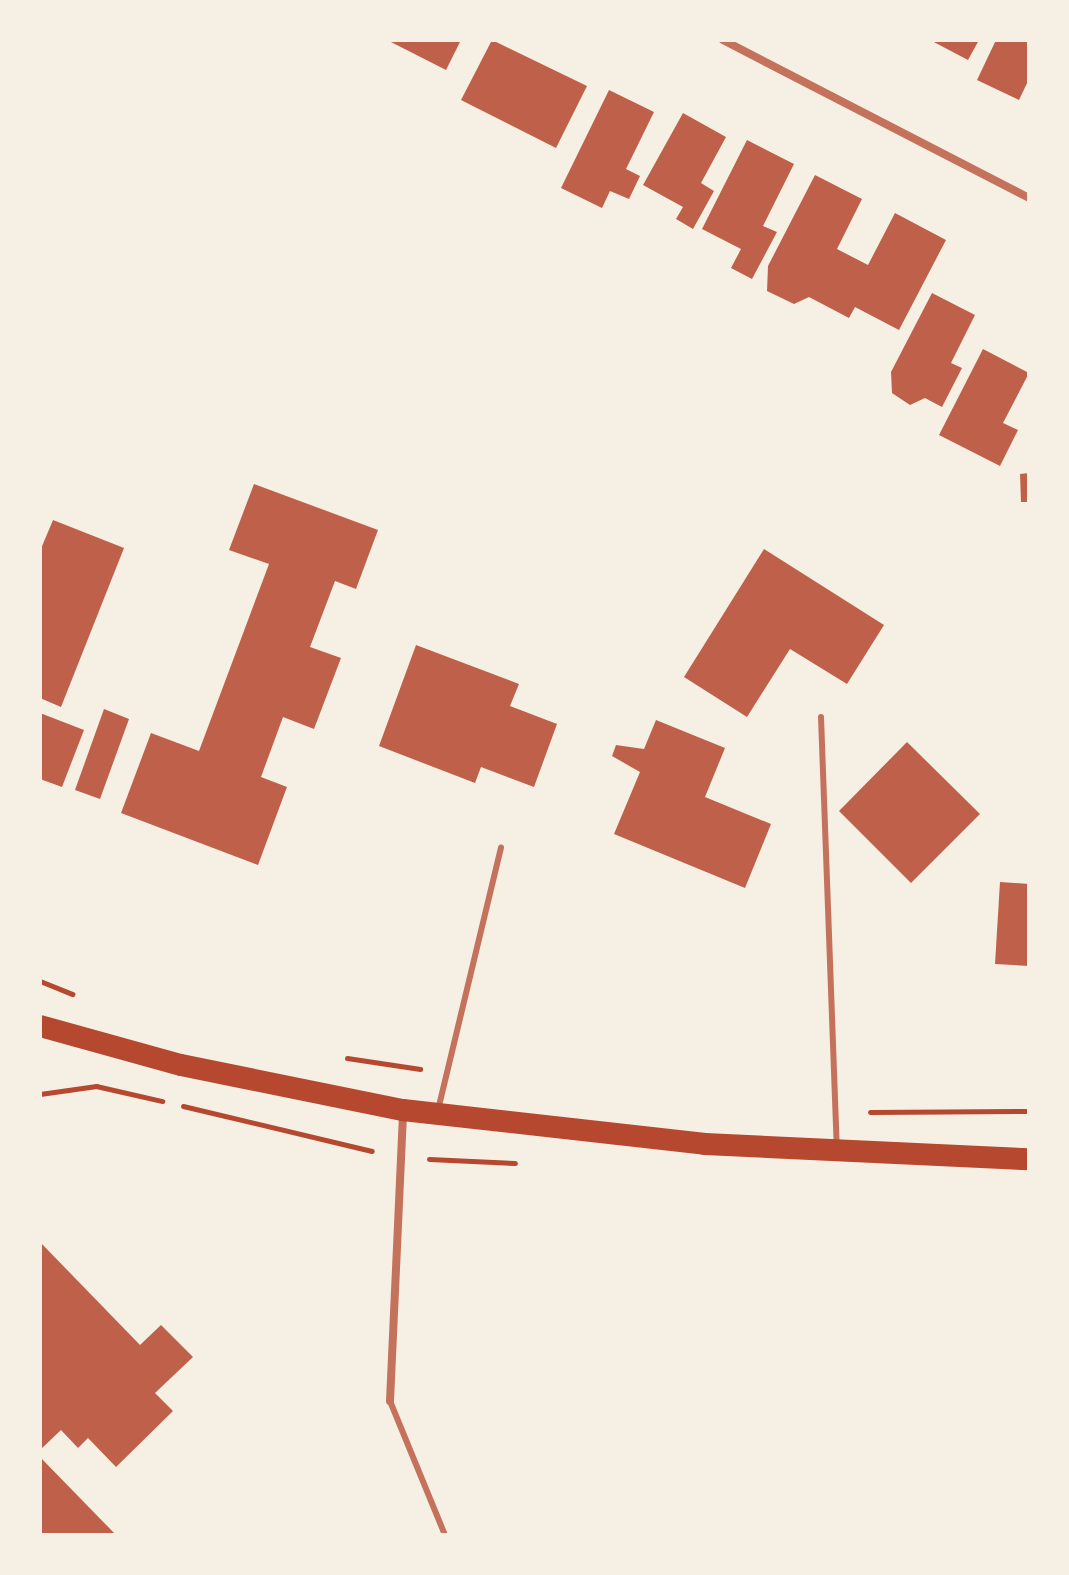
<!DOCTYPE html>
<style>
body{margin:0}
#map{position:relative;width:1069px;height:1575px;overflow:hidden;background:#f6efe4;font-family:"Nunito Sans",sans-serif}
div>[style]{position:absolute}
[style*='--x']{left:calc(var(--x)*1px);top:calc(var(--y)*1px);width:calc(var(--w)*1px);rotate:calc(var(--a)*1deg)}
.building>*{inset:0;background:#bf614a}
.path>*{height:5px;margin:-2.5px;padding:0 2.5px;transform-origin:2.5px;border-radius:2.5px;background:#b5482f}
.service>*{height:6px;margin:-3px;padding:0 3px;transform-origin:3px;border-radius:3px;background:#c5725c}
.minor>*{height:8px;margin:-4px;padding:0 4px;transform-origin:4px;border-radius:4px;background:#c5725c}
.trunk>*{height:22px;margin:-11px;padding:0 11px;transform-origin:11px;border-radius:11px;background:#b5482f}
span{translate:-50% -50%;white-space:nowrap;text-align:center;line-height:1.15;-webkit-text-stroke:8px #f6efe4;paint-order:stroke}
.frame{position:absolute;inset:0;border:42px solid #f6efe4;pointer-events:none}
</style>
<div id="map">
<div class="building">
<i style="clip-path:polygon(387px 40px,461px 40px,446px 70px)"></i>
<i style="clip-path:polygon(492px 40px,587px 86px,556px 148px,461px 100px)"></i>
<i style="clip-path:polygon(930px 40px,979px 40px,968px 60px)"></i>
<i style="clip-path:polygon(996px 40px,1029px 40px,1029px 79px,1019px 100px,977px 80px)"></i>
<i style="clip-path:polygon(609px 90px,654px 112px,626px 169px,640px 176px,629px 199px,610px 191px,602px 208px,561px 188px)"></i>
<i style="clip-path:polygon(683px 113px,726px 137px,701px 183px,714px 191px,693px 229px,676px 219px,683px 207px,643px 185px)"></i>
<i style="clip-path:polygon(747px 140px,794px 164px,763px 226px,777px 232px,752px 279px,731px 268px,741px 249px,702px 229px)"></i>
<i style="clip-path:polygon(815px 175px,862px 199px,837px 249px,868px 265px,895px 213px,946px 240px,899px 330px,855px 307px,849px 318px,809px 297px,794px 304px,767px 291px,768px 266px)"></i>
<i style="clip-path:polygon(932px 293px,975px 315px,951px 363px,962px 368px,942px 407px,925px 398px,910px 405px,892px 393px,891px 372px)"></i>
<i style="clip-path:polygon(983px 349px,1029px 373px,1003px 423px,1018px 430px,1000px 466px,939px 435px)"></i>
<i style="clip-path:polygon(1029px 473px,1029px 502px,1021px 502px,1020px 474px)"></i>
<i style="clip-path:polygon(254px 484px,378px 530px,356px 589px,335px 581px,310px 647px,341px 658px,314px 729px,283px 717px,261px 777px,287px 787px,258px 865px,121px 813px,151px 733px,199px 751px,269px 564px,229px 550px)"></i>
<i style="clip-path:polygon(53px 520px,124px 548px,61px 707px,40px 698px,40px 551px)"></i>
<i style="clip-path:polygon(764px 549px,884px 625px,847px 684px,790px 649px,747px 717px,684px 677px)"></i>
<i style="clip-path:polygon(416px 645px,519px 684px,510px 706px,557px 724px,534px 787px,481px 767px,475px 783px,379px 746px)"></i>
<i style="clip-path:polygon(104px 709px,129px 719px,100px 799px,75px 790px)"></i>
<i style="clip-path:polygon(40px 713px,84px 730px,62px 787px,40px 779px)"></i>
<i style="clip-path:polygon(656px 720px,725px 748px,705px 797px,771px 824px,745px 888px,614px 834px,640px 772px,612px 756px,616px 745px,644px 749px)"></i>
<i style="clip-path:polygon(907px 742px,980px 814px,911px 883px,839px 811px)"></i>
<i style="clip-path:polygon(1000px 882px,1029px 884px,1029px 966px,995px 964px)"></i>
<i style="clip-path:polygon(40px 1242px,140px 1345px,161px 1325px,193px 1357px,155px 1393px,173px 1411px,116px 1467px,88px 1438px,78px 1448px,61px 1430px,40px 1450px)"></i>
<i style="clip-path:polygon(40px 1457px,116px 1535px,40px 1535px)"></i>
</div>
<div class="path">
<i style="--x:40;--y:981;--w:35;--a:22"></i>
<i style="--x:347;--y:1058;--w:74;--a:8.6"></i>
<i style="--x:40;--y:1094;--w:57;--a:-8.1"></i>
<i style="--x:96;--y:1086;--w:68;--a:12.8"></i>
<i style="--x:183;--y:1106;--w:194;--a:13.4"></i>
<i style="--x:870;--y:1112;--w:159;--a:-0.4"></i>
<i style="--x:429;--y:1159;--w:86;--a:2.7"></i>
</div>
<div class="service">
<i style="--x:821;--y:717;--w:430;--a:87.9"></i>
<i style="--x:438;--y:1110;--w:270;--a:-76.5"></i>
<i style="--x:390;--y:1401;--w:145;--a:67.7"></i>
</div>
<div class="minor">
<i style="--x:723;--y:40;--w:344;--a:27.3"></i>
<i style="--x:390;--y:1401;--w:291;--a:-87.4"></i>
</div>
<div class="trunk">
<i style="--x:40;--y:1026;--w:146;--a:15.5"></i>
<i style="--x:181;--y:1065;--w:227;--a:11.5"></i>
<i style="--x:403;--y:1110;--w:304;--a:6.4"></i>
<i style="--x:705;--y:1144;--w:324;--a:2.7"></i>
</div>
<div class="frame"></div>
</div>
